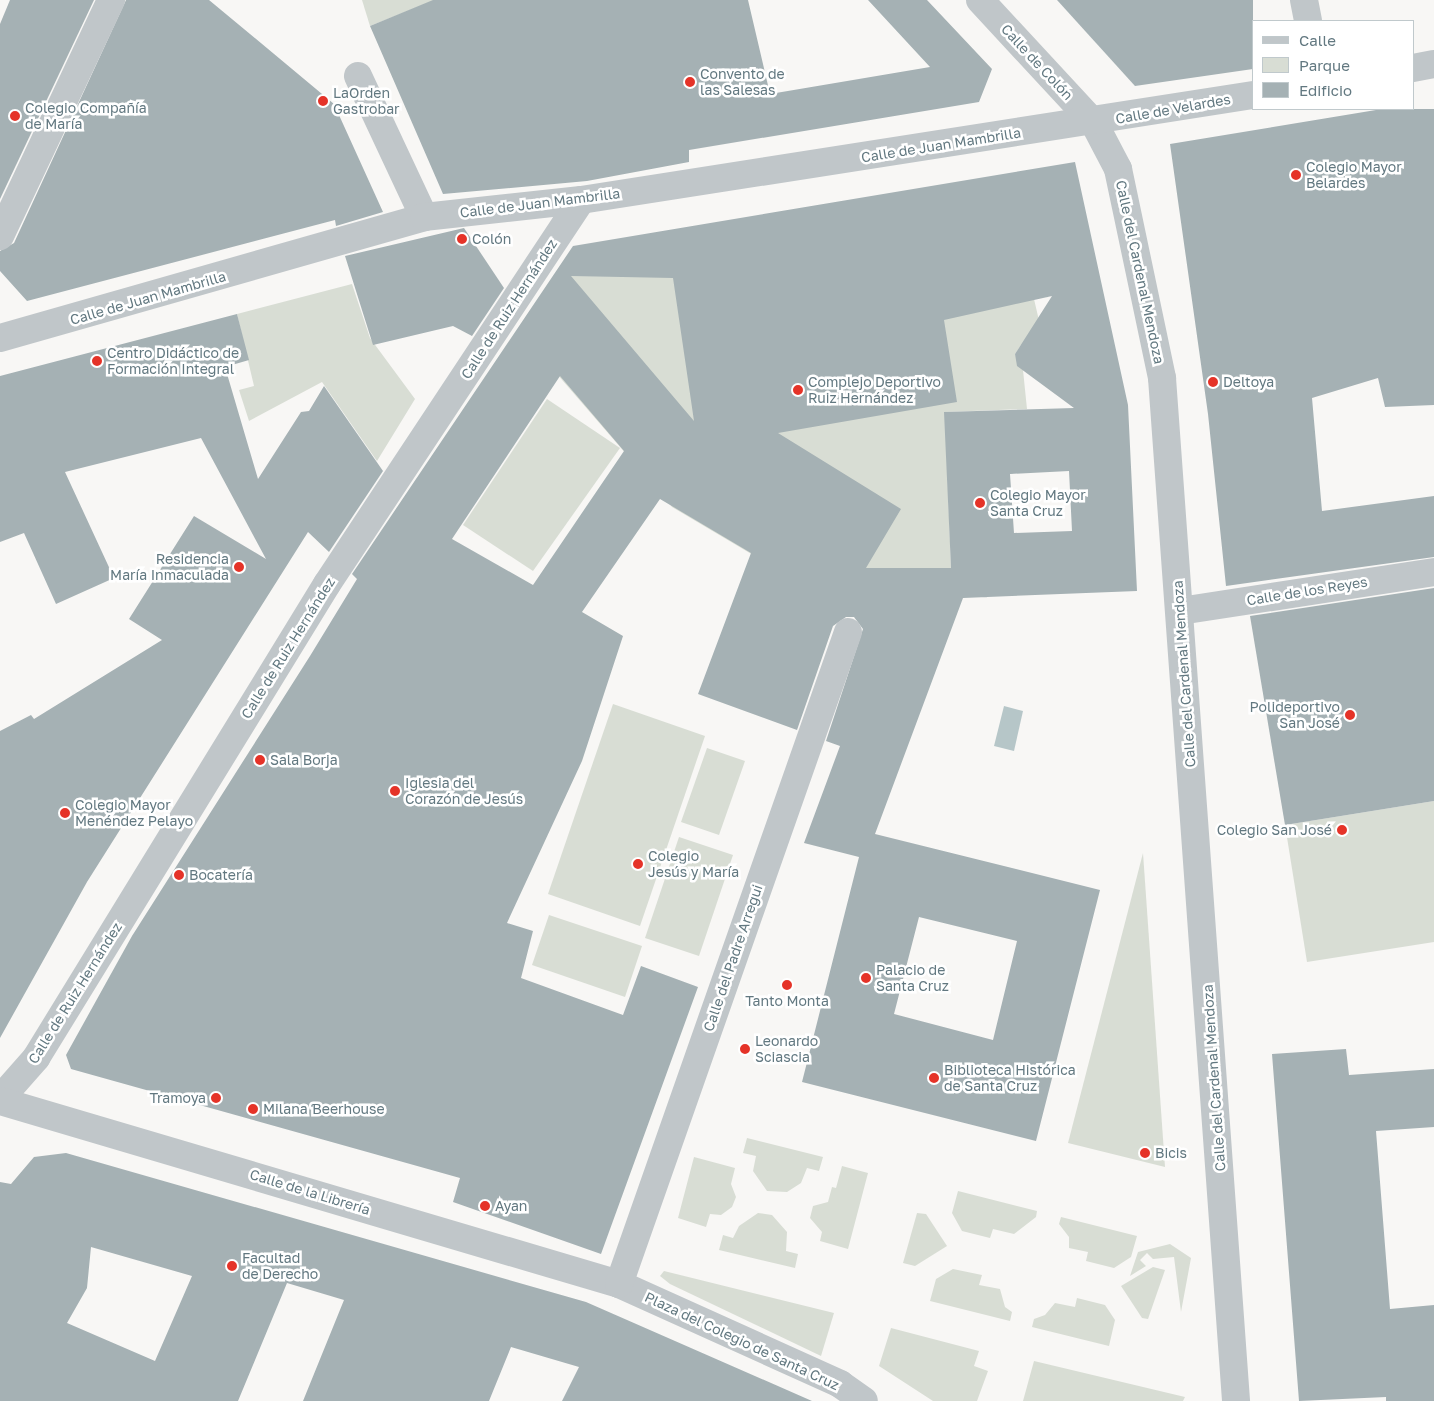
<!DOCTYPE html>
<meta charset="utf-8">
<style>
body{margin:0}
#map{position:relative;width:1434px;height:1401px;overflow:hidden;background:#f8f7f5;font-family:"Golos Text",sans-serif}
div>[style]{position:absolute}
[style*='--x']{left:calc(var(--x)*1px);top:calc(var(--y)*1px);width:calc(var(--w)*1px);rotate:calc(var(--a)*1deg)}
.green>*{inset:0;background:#d8ddd4}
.water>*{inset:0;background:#b6c6c8}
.building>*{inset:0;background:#a5b1b4}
.minor>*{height:28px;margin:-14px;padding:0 14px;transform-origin:14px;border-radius:14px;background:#c0c6c9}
.dots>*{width:14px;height:14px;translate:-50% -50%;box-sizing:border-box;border:2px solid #fff;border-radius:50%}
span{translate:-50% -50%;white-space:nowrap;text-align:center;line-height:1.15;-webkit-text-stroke:5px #fff;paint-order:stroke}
.street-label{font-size:14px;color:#627880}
.poi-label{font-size:14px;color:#627880}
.left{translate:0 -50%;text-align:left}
.right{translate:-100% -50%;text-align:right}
.legend{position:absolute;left:1252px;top:20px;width:162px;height:90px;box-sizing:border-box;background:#fff;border:1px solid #c0c9cc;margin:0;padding:6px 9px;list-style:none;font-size:15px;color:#627880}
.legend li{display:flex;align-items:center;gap:10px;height:25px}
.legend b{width:25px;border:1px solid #c0c9cc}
</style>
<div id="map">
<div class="green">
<i style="clip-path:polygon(362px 0,435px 0,370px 26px)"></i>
<i style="clip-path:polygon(1017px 226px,1044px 342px,1021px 345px,1015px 354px,1023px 370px,1027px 409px,945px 412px,951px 568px,908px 568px,883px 632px,672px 507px,518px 329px,553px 277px)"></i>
<i style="clip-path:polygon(352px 284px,370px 338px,415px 399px,377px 461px,322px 382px,249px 421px,239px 390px,254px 386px,237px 314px)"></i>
<i style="clip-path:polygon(547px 399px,620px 448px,533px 571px,463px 525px)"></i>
<i style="clip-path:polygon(613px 704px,705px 736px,640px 926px,548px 894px)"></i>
<i style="clip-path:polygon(707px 748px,745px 761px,719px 835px,681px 822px)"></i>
<i style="clip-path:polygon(1434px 801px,1434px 942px,1307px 962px,1285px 825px)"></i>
<i style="clip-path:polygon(679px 837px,733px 855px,699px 956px,645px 938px)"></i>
<i style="clip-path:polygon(1143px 853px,1165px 1167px,1068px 1143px)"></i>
<i style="clip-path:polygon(549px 915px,642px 946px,625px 997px,532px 965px)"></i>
<i style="clip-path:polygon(747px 1138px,823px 1157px,819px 1171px,807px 1168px,801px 1183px,787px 1192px,767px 1191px,753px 1171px,756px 1156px,743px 1153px)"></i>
<i style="clip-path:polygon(694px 1157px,735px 1168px,731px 1184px,736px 1197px,732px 1207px,721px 1215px,710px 1214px,706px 1227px,678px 1218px)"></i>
<i style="clip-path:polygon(842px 1166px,868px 1173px,848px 1249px,820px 1241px,822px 1232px,810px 1218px,813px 1206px,828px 1202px,832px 1187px,836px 1188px)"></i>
<i style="clip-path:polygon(958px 1191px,1037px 1211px,1036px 1217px,1014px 1234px,993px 1229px,990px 1238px,962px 1231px,952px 1213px)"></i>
<i style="clip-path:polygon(758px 1213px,772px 1215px,787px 1232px,786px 1251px,798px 1254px,795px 1268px,719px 1250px,723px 1235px,733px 1238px,739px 1226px)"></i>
<i style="clip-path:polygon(917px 1213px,926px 1214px,947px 1246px,915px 1266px,903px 1263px)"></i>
<i style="clip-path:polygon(1061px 1217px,1137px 1236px,1131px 1257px,1114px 1268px,1086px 1261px,1088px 1252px,1069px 1248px,1069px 1237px,1059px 1224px)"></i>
<i style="clip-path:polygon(1170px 1244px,1191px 1258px,1181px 1312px,1174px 1257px,1153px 1259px,1147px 1253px,1140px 1260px,1146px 1266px,1130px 1276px,1138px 1252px)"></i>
<i style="clip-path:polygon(1153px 1267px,1165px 1270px,1148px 1319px,1142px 1318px,1121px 1286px)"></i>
<i style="clip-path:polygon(953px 1269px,982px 1275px,979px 1285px,1000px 1289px,1005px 1307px,1012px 1312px,1010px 1321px,930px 1301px,936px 1279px)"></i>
<i style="clip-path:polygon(664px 1271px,834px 1313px,821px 1356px,670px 1284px,660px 1276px)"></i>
<i style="clip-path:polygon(1077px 1298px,1105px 1305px,1115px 1320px,1109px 1346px,1032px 1327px,1034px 1319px,1045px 1315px,1055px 1303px,1075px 1307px)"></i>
<i style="clip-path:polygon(891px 1328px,979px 1351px,974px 1366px,988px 1371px,977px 1401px,933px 1401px,879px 1366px)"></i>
<i style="clip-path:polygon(1034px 1361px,1185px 1397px,1183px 1401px,1023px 1401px)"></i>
</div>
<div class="water">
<i style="clip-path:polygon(1004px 706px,1023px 711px,1014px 751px,994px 746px)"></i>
</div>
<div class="building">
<i style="clip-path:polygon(10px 0,94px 0,0 199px,0 24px)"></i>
<i style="clip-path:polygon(126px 0,209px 0,250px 34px,334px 104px,383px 212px,336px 226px,335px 220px,27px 301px,0 271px,0 251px,14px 243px)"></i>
<i style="clip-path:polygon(433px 0,748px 0,770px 94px,930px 67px,868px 0,927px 0,992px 69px,979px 102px,689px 150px,689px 162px,587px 181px,443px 194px,370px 26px)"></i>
<i style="clip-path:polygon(1057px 0,1253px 0,1253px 69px,1135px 86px)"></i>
<i style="clip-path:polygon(1382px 109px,1434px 109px,1434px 405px,1385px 407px,1378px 378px,1312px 398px,1322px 511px,1434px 496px,1434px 557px,1226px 586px,1208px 414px,1170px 144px)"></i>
<i style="clip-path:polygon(evenodd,1075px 162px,1128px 405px,1137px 591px,963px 598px,875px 834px,1100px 890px,1036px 1141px,802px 1082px,859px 857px,804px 843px,840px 746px,826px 741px,863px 629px,854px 617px,846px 617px,833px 626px,797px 730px,698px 694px,751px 553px,660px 499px,582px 612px,623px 636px,582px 761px,507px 923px,533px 931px,521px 978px,623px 1015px,641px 966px,698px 987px,601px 1254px,453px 1202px,460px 1178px,71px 1069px,66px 1055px,132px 936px,310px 656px,357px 579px,352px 574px,573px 246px,1075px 162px,571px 276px,673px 278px,694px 421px,571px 276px,1075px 162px,1052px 296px,1015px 354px,1017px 366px,1074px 408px,944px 412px,951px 568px,866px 568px,901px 509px,778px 433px,957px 402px,944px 320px,1052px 296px,1075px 162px,560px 376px,624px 451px,533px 585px,452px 539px,560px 376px,1075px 162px,1069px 471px,1072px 531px,1014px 533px,1010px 474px,1069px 471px,1075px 162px,919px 917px,1017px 941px,993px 1040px,894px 1014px,919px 917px)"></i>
<i style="clip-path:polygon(464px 228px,504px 288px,472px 336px,453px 326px,373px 345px,345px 256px)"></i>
<i style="clip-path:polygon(237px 314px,249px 360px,225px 367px,258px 479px,301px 412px,309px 411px,324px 386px,383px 471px,329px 552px,308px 532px,87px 882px,0 1038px,0 731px,31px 715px,34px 719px,162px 640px,129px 619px,194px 516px,266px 559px,201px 438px,65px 472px,114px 578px,56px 604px,24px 533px,0 542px,0 376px)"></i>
<i style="clip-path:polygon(1434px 588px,1434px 801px,1285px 825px,1250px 616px)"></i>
<i style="clip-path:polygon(1346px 1049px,1349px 1075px,1434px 1069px,1434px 1127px,1376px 1131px,1390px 1309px,1434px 1305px,1434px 1401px,1386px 1401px,1386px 1397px,1299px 1401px,1272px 1054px)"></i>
<i style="clip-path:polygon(evenodd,66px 1153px,586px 1302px,812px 1401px,562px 1401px,579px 1367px,511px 1347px,489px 1401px,303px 1401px,344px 1300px,287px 1283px,238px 1401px,0 1401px,0 1182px,11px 1184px,34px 1157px,66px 1153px,91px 1247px,192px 1276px,155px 1361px,67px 1323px,87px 1288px,91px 1247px)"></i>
</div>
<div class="minor">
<i style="--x:980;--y:0;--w:168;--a:47.2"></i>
<i style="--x:1094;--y:123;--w:52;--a:62.4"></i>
<i style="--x:1118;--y:169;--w:214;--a:78.1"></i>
<i style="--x:1162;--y:378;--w:1026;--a:85.86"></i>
<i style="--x:1304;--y:0;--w:21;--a:79"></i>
<i style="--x:1413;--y:68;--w:21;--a:-11"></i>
<i style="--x:358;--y:76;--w:156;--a:64.9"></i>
<i style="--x:0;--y:236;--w:261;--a:-64.8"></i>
<i style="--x:0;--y:338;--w:441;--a:-15.9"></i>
<i style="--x:424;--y:217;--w:158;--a:-6.2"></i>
<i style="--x:581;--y:200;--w:680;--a:-8.88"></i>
<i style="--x:1180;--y:611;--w:257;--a:-8.7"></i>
<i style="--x:0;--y:1099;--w:55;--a:-48.7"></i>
<i style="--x:36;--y:1058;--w:556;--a:-58.45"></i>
<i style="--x:327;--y:584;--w:460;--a:-56.5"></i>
<i style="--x:0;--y:1101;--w:645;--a:16.47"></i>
<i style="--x:619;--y:1284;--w:243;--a:24.3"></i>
<i style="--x:840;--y:1384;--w:29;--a:35"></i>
<i style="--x:619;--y:1284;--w:691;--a:-70.65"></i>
</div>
<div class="dots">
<i style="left:690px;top:82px;background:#e53328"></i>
<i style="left:323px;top:101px;background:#e53328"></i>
<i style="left:15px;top:116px;background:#e53328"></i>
<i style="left:1296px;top:175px;background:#e53328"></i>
<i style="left:462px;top:239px;background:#e53328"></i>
<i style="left:97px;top:361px;background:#e53328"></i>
<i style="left:1213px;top:382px;background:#e53328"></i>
<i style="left:798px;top:390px;background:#e53328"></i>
<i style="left:980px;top:503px;background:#e53328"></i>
<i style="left:239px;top:567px;background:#e53328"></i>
<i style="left:1350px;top:715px;background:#e53328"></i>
<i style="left:260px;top:760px;background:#e53328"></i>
<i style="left:395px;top:791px;background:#e53328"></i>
<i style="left:65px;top:813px;background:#e53328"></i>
<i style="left:1342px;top:830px;background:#e53328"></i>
<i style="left:638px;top:864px;background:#e53328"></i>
<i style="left:179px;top:875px;background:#e53328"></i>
<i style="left:866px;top:978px;background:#e53328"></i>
<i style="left:787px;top:985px;background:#e53328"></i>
<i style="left:745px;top:1049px;background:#e53328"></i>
<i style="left:934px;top:1078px;background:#e53328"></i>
<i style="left:216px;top:1098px;background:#e53328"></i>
<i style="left:253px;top:1109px;background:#e53328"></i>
<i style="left:1145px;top:1153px;background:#e53328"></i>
<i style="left:485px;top:1206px;background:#e53328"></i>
<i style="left:232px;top:1266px;background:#e53328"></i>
</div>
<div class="street-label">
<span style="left:1037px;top:62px;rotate:47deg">Calle de Colón</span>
<span style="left:1173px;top:109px;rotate:-10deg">Calle de Velardes</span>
<span style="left:941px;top:145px;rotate:-9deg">Calle de Juan Mambrilla</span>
<span style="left:540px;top:203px;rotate:-7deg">Calle de Juan Mambrilla</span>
<span style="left:1140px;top:272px;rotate:78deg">Calle del Cardenal Mendoza</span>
<span style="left:148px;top:298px;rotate:-16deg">Calle de Juan Mambrilla</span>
<span style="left:509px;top:309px;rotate:-57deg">Calle de Ruiz Hernández</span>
<span style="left:1307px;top:591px;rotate:-9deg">Calle de los Reyes</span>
<span style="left:288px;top:648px;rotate:-58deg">Calle de Ruiz Hernández</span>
<span style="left:1184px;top:674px;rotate:-94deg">Calle del Cardenal Mendoza</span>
<span style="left:733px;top:958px;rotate:-71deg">Calle del Padre Arregui</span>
<span style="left:75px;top:993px;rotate:-58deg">Calle de Ruiz Hernández</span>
<span style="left:1214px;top:1078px;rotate:-94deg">Calle del Cardenal Mendoza</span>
<span style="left:310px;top:1192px;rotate:17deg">Calle de la Librería</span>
<span style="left:742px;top:1341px;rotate:25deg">Plaza del Colegio de Santa Cruz</span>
</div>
<div class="poi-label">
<span class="left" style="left:700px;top:82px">Convento de<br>las Salesas</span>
<span class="left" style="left:333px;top:101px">LaOrden<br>Gastrobar</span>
<span class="left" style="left:25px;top:116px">Colegio Compañía<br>de María</span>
<span class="left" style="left:1306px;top:175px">Colegio Mayor<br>Belardes</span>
<span class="left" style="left:472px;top:239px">Colón</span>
<span class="left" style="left:107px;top:361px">Centro Didáctico de<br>Formación Integral</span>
<span class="left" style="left:808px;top:390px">Complejo Deportivo<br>Ruiz Hernández</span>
<span class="left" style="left:1223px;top:382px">Deltoya</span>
<span class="left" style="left:990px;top:503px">Colegio Mayor<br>Santa Cruz</span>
<span class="right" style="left:229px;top:567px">Residencia<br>María Inmaculada</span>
<span class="right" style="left:1340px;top:715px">Polideportivo<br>San José</span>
<span class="left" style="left:270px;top:760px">Sala Borja</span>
<span class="left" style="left:405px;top:791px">Iglesia del<br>Corazón de Jesús</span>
<span class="left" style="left:75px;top:813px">Colegio Mayor<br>Menéndez Pelayo</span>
<span class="right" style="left:1332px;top:830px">Colegio San José</span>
<span class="left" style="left:648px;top:864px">Colegio<br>Jesús y María</span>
<span class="left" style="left:189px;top:875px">Bocatería</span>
<span class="left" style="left:876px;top:978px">Palacio de<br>Santa Cruz</span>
<span style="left:787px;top:1001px">Tanto Monta</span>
<span class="left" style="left:755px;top:1049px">Leonardo<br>Sciascia</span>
<span class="left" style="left:944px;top:1078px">Biblioteca Histórica<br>de Santa Cruz</span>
<span class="right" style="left:206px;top:1098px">Tramoya</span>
<span class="left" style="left:263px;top:1109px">Milana Ɓeerhouse</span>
<span class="left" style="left:1155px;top:1153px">Bicis</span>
<span class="left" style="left:495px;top:1206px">Ayan</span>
<span class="left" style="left:242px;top:1266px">Facultad<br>de Derecho</span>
</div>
<ul class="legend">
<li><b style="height:6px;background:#c0c6c9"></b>Calle</li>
<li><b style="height:14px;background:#d8ddd4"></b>Parque</li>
<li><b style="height:14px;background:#a5b1b4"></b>Edificio</li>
</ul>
</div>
